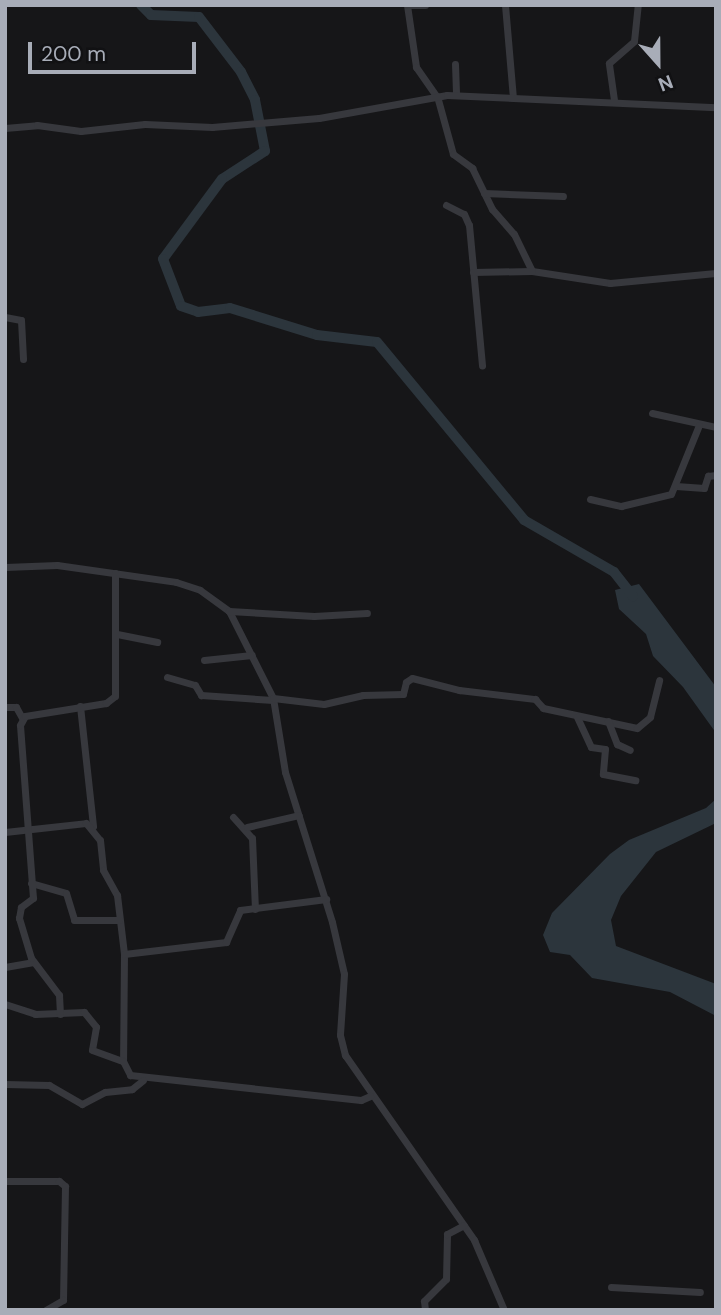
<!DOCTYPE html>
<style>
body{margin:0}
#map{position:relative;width:721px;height:1315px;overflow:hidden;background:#161618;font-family:"DM Sans",sans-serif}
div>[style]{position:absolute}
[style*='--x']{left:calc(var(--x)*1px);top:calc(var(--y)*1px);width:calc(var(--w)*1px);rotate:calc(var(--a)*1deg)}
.water>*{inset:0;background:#2c353c}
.river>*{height:10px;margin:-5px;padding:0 5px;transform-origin:5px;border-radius:5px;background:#2c353c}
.minor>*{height:7px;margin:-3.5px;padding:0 3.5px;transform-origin:3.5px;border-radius:3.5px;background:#37383d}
span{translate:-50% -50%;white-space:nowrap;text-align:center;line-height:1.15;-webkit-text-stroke:5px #111113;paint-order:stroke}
.frame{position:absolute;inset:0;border:7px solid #a8adb8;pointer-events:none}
.north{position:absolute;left:623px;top:28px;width:70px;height:70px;-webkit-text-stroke:5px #111113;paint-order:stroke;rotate:159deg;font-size:19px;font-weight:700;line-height:28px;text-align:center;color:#a8adb8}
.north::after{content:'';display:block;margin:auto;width:24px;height:32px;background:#a8adb8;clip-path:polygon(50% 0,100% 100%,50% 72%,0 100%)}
.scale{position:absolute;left:28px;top:42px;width:168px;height:32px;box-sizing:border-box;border:4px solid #a8adb8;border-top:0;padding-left:9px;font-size:21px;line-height:24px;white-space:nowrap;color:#a8adb8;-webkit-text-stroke:5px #111113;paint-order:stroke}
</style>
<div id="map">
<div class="water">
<i style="clip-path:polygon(639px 584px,716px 687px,716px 733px,683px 687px,653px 656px,646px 634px,619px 609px,615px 590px)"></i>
<i style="clip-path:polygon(716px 799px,716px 823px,656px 852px,621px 896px,611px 920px,616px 946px,716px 984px,716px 1016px,670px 992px,592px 978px,570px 955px,550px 952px,543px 935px,552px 913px,610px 854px,629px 840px,706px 808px)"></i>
</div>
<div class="river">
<i style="--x:141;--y:5;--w:14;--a:45"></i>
<i style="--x:151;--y:15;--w:48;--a:2.4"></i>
<i style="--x:199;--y:17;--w:69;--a:52.6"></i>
<i style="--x:241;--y:72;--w:31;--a:63"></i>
<i style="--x:255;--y:100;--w:52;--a:78.9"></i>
<i style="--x:265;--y:151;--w:51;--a:146.9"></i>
<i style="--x:222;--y:179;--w:99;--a:126.4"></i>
<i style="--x:163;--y:259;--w:50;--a:69"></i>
<i style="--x:181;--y:306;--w:18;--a:19"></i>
<i style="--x:198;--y:312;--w:32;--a:-7"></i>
<i style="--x:230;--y:308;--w:91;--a:17.2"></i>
<i style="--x:317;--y:335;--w:60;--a:6.7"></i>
<i style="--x:377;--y:342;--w:231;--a:50.4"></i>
<i style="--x:524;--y:520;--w:104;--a:30"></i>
<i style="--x:614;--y:572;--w:31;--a:52"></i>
</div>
<div class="minor">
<i style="--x:407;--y:5;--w:63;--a:81.7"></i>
<i style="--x:416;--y:67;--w:35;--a:55"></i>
<i style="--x:408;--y:5;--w:17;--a:0"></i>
<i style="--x:505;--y:5;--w:93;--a:85.1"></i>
<i style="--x:455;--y:64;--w:31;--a:88"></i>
<i style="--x:437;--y:96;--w:60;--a:74.6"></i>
<i style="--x:453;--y:154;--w:24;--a:36"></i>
<i style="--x:472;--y:168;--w:46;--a:64"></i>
<i style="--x:492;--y:209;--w:33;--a:49"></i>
<i style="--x:514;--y:234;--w:41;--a:64.1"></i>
<i style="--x:532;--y:271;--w:79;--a:8.7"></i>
<i style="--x:610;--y:283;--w:106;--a:-5.4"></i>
<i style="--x:614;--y:100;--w:37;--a:-98"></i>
<i style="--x:609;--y:63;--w:33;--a:-41"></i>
<i style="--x:634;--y:41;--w:36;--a:-84"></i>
<i style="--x:5;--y:128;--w:32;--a:-5"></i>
<i style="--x:37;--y:125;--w:44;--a:7.8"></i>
<i style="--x:81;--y:131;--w:64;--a:-6.2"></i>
<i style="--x:145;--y:124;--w:67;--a:2.6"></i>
<i style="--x:212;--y:127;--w:107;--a:-4.8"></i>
<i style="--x:319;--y:118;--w:130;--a:-10.2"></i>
<i style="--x:447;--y:95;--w:269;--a:2.6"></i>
<i style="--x:484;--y:193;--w:79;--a:2.2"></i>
<i style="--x:446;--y:205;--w:20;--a:27"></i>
<i style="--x:464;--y:214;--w:12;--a:66"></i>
<i style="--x:469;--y:225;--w:141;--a:84.7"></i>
<i style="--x:473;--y:272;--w:59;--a:-1"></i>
<i style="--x:5;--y:317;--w:16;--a:11"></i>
<i style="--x:21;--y:320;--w:39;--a:87"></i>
<i style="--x:652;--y:413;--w:66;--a:12.3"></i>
<i style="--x:676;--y:486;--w:28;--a:4"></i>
<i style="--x:704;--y:488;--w:13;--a:-72"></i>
<i style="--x:708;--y:476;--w:8;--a:-7"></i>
<i style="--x:590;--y:499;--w:32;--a:13"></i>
<i style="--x:621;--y:506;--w:51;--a:-13.5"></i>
<i style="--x:671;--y:494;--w:74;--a:-67.9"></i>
<i style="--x:5;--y:567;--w:52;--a:-2.2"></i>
<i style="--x:57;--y:565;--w:120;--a:8.1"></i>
<i style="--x:176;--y:582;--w:25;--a:18"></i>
<i style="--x:200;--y:590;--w:36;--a:36"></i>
<i style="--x:229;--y:611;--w:97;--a:63.2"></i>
<i style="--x:273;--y:698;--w:75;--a:80.8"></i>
<i style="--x:285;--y:772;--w:157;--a:72.6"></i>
<i style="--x:332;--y:922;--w:53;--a:77"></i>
<i style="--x:344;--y:974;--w:61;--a:93.8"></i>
<i style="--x:340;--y:1035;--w:21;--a:76"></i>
<i style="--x:345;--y:1055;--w:226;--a:55.1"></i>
<i style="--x:474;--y:1240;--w:76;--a:66.8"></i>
<i style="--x:229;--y:611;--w:85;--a:3.4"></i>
<i style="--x:314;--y:616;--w:53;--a:-3.2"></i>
<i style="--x:117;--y:634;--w:41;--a:11.3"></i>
<i style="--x:204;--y:660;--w:48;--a:-5.9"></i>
<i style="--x:167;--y:677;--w:29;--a:16"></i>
<i style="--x:195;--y:685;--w:12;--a:59"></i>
<i style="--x:201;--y:695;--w:72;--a:4"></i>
<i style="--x:273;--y:698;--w:51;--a:6.7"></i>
<i style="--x:324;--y:704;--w:40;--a:-13"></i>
<i style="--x:363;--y:695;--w:40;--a:-1.4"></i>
<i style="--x:403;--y:694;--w:12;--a:-76"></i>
<i style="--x:406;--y:682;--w:7;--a:-34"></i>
<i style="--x:412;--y:678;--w:49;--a:14.3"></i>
<i style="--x:459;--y:690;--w:77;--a:6.8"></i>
<i style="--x:535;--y:699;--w:12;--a:48"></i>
<i style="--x:543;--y:708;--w:96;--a:12"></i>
<i style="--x:637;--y:728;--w:17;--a:-40"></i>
<i style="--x:650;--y:717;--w:38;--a:-76"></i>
<i style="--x:80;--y:706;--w:121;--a:83.8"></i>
<i style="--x:5;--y:707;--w:11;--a:0"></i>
<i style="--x:16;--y:707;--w:13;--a:61"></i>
<i style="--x:577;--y:717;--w:33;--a:65"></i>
<i style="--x:591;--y:747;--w:14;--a:8"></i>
<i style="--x:605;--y:749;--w:25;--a:95"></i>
<i style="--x:603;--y:774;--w:33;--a:11"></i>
<i style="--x:608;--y:721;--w:25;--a:69"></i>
<i style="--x:617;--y:744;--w:14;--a:25"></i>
<i style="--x:233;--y:817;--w:28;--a:48"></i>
<i style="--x:252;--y:838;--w:71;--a:87.6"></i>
<i style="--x:247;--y:827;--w:53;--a:-13"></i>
<i style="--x:5;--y:832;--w:81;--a:-6.3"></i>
<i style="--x:86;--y:823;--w:22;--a:51"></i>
<i style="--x:100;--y:840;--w:30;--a:84"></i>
<i style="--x:103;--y:870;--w:29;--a:61"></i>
<i style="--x:117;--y:895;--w:59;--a:83.2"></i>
<i style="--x:124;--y:954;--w:107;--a:90.5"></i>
<i style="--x:123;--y:1061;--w:16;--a:63"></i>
<i style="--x:130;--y:1075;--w:232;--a:6.2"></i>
<i style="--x:361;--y:1100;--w:10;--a:-24"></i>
<i style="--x:31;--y:883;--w:36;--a:16"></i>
<i style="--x:66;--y:893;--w:28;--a:73"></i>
<i style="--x:74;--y:920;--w:45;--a:0"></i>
<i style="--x:124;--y:954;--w:103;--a:-6.7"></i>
<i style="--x:226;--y:942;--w:35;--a:-66"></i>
<i style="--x:240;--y:910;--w:87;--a:-7.3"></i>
<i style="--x:5;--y:967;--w:29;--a:-10"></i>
<i style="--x:5;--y:1004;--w:32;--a:18"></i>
<i style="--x:35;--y:1014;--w:49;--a:-2.3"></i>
<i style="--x:84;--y:1012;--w:19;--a:51"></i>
<i style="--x:96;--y:1027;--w:23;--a:100"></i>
<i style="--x:92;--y:1050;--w:33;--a:20"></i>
<i style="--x:60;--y:1014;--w:19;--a:-93"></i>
<i style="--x:59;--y:995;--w:46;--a:-127.1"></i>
<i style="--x:31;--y:958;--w:42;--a:-106.7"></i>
<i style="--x:19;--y:918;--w:11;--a:-80"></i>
<i style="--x:21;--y:907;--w:15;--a:-37"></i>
<i style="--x:33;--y:898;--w:173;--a:-94.3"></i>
<i style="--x:20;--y:725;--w:10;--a:-61"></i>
<i style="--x:25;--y:716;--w:82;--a:-9.1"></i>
<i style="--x:106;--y:703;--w:11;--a:-38"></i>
<i style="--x:115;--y:696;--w:123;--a:-90"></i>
<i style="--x:5;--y:1084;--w:44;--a:1.3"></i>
<i style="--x:49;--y:1085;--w:38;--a:30"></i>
<i style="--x:82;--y:1104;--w:26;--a:-28"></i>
<i style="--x:105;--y:1092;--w:27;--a:-6"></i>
<i style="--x:132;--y:1089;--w:14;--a:-39"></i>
<i style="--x:5;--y:1181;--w:54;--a:0"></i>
<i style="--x:59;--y:1181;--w:8;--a:40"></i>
<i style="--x:65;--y:1186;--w:114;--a:91"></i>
<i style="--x:63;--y:1300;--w:20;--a:150"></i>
<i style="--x:611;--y:1287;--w:89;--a:3.2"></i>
<i style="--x:425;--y:1310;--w:9;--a:-96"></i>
<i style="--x:424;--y:1301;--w:31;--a:-45"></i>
<i style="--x:446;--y:1279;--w:45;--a:-88.7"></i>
<i style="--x:447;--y:1234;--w:19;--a:-28"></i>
</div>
<div class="frame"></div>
<div class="north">N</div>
<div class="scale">200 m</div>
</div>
